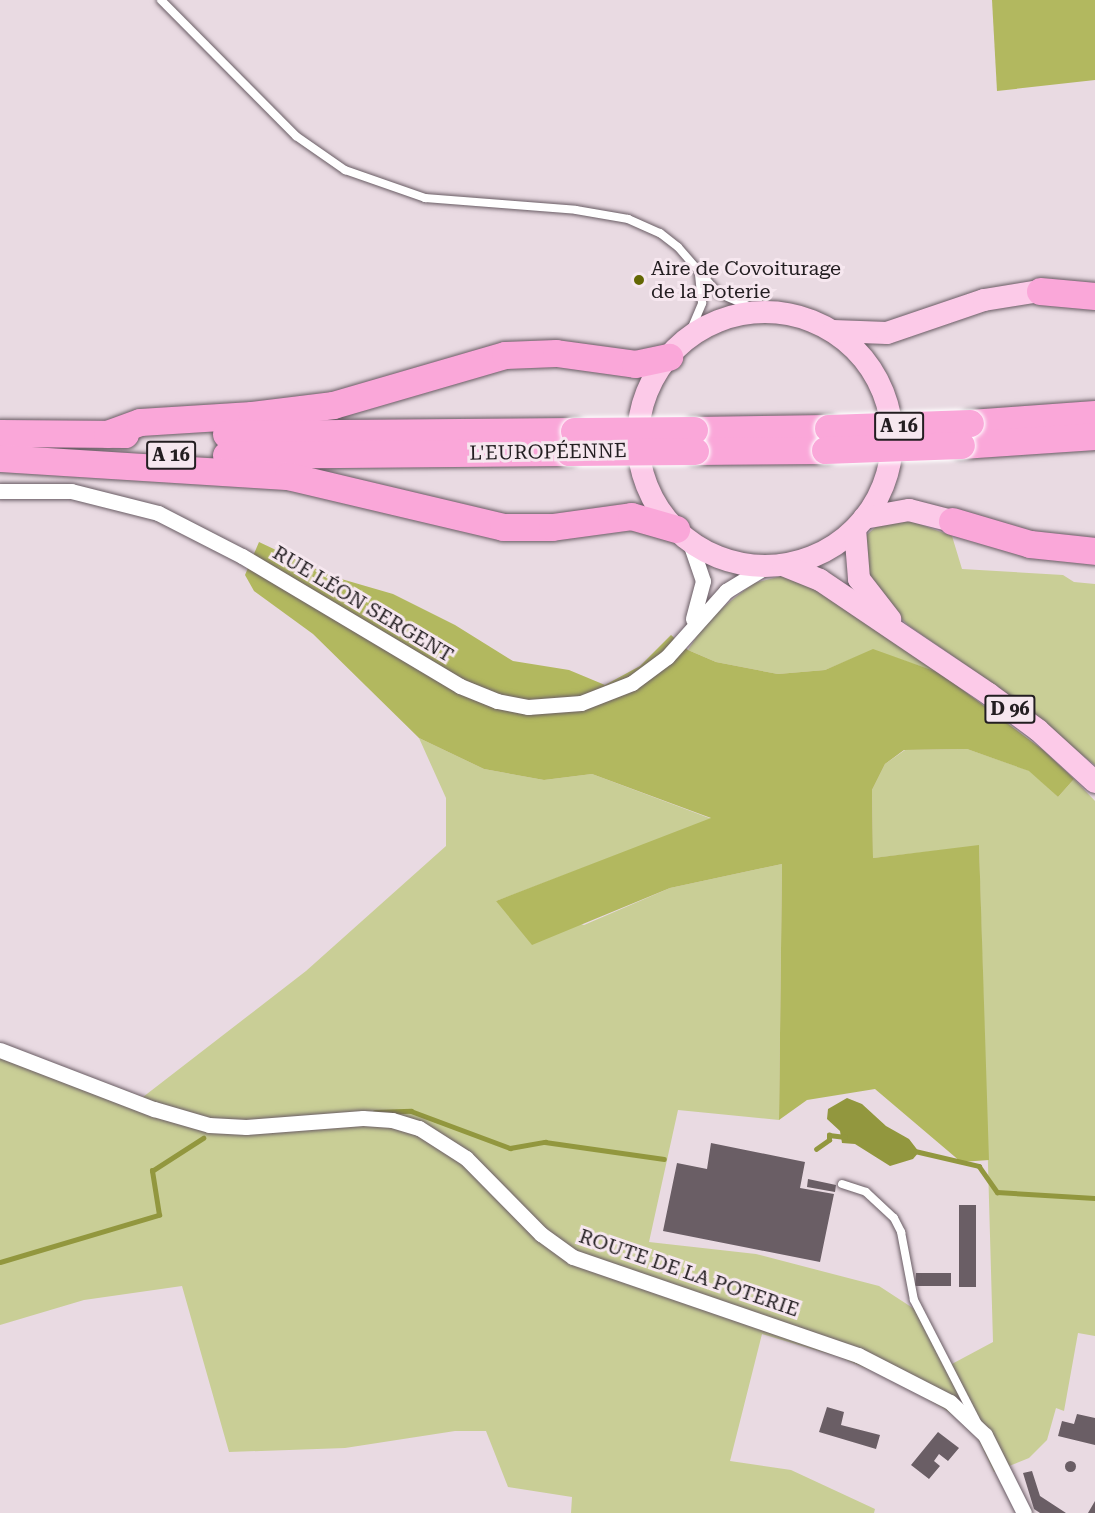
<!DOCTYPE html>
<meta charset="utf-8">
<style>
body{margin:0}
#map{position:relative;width:1095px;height:1513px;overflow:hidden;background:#e9dae2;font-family:"Roboto Serif",serif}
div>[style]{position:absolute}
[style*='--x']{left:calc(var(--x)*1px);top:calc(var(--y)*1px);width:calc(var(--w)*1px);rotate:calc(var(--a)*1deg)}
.green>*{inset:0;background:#c9ce96}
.forest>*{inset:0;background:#b2b85f}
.water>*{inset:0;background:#92973e}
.stream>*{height:4.5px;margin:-2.25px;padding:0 2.25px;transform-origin:2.25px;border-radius:2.25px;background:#92973e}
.building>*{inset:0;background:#6a5e65}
.round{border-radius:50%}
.roads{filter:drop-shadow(0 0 2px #695c64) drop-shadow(0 0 2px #695c64)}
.service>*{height:8px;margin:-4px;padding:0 4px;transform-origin:4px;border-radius:4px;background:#fff}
.minor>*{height:15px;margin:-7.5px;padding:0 7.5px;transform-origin:7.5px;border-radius:7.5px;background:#fff}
.primary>*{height:22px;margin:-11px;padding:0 11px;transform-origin:11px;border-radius:11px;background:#fccae8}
.primary>.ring{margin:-11px;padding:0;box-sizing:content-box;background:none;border:22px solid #fccae8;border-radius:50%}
.motorway>*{height:27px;margin:-13.5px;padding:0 13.5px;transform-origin:13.5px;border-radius:13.5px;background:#faa7d9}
.bridges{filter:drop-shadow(0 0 2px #fff) drop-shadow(0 0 2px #fff)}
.motorway-bridge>*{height:27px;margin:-13.5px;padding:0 13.5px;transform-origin:13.5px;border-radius:13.5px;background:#faa7d9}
.dots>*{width:16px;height:16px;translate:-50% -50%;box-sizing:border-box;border:3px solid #f6e7ef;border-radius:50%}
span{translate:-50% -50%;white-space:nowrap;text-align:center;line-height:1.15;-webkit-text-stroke:6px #f6e7ef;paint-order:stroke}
.shield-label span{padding:2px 4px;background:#f6e7ef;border:2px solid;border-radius:4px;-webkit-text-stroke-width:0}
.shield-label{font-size:18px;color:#231e21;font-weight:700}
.poi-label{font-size:20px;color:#231e21}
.left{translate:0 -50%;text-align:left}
.street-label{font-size:20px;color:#231e21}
</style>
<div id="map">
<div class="green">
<i style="clip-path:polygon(908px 520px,952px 536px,962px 569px,1063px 575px,1074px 582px,1095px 584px,1095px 765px,982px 676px,908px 625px,881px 599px,865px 570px,862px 539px,877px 526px)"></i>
<i style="clip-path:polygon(782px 576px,804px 582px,940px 673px,873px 650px,825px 670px,778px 674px,716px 662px,688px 650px,707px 621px,732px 600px,754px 583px)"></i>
<i style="clip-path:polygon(419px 738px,484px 769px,544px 780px,592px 774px,712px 819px,496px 901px,584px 925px,670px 888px,782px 864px,779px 1120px,678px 1110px,649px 1242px,756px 1254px,879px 1286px,922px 1314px,950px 1365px,993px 1342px,979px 846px,873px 858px,872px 790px,885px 764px,905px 750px,967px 749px,1030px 771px,1058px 797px,1074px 779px,1095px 801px,1095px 1336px,1078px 1333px,1064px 1411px,1056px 1408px,1047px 1440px,1029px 1458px,994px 1472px,974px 1430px,943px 1408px,892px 1379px,839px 1357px,762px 1334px,730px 1461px,791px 1470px,875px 1509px,874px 1513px,571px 1513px,572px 1497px,508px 1487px,486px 1431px,455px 1431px,345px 1448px,229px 1452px,182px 1286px,84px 1300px,0 1325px,0 1043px,143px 1097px,306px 971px,446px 846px,446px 798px)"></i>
</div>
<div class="forest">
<i style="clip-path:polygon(992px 0,1095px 0,1095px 80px,997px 91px)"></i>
<i style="clip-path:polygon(259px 542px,331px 576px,393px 594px,455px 625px,513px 661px,569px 670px,605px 685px,640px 666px,671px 635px,688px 650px,716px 662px,778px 674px,825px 670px,873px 649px,940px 673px,1043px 750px,1074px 779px,1058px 797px,1029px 771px,967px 749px,904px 750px,885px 764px,872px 790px,873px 858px,979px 845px,989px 1160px,961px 1162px,875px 1089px,807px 1100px,779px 1120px,782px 864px,670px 888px,532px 945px,496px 901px,711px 818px,592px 774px,544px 780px,484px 769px,419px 738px,313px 634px,254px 591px,245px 575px)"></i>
</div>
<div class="water">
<i style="clip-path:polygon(847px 1098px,862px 1104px,886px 1126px,909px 1139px,919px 1152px,913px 1159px,890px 1166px,855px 1144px,842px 1143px,840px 1131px,827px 1119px,828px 1109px)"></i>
</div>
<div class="stream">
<i style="--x:375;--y:1112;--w:36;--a:-2"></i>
<i style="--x:411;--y:1111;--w:106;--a:20.5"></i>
<i style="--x:510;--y:1148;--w:36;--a:-10"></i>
<i style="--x:545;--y:1142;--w:120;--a:8.1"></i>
<i style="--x:816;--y:1149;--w:16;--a:-35"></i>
<i style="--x:829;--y:1140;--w:5;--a:-90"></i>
<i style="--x:829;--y:1135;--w:16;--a:7"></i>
<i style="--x:915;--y:1151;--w:66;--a:13.2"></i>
<i style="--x:979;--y:1166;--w:32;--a:55"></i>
<i style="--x:997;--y:1192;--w:98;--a:3.5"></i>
<i style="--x:0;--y:1262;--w:166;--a:-16.5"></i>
<i style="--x:159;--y:1215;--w:45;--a:-99"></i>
<i style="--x:152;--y:1171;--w:61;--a:-32.9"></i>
</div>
<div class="building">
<i style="clip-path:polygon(711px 1143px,805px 1162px,800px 1188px,834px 1194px,820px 1262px,663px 1231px,677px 1163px,707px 1169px)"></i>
<i style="clip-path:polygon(808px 1179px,836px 1185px,835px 1192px,807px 1187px)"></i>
<i style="clip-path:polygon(959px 1205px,976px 1205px,976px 1287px,959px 1287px)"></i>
<i style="clip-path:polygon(916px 1273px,951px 1273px,951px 1286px,915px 1286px)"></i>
<i style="clip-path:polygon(827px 1407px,844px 1412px,841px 1425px,880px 1435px,876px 1449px,819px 1432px)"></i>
<i style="clip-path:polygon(1077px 1414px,1095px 1418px,1095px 1445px,1058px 1436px,1062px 1421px,1074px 1424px)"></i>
<i style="clip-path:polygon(938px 1432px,959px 1448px,948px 1461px,939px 1454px,934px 1461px,940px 1466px,929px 1479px,911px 1465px)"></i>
<i class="round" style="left:1064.5px;top:1460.5px;width:11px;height:11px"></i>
<i style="clip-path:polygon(1032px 1471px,1040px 1496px,1066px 1513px,1040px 1513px,1034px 1509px,1023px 1473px)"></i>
<i style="clip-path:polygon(1095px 1501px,1095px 1513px,1088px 1513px)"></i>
</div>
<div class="roads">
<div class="service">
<i style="--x:161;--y:0;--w:192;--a:45.2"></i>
<i style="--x:296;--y:136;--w:60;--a:34.8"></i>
<i style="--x:345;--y:170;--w:85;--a:19.3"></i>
<i style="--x:425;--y:198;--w:151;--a:4.5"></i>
<i style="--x:576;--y:210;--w:53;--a:9.8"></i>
<i style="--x:628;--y:219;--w:35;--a:24"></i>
<i style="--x:660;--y:233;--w:23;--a:38"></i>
<i style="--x:678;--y:247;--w:61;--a:49"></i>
<i style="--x:718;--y:293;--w:49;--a:22.9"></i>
<i style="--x:687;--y:339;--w:39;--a:-67"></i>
<i style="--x:702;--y:303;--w:29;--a:-96"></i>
<i style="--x:842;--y:1184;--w:25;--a:18"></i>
<i style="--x:866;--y:1192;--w:38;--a:43"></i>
<i style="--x:894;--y:1218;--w:16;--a:63"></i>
<i style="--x:901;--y:1232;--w:69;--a:79.2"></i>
<i style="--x:914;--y:1300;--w:137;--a:62.7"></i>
</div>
<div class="minor">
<i style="--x:0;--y:491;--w:71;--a:0"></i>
<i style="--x:71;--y:491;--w:90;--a:14.2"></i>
<i style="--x:158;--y:513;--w:94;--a:27.1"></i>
<i style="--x:242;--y:556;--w:254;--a:30.8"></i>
<i style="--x:460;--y:686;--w:40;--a:22"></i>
<i style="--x:497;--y:701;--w:32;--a:11"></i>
<i style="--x:528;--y:707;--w:53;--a:-4.3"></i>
<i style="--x:581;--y:703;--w:55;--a:-21.4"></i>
<i style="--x:632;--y:683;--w:44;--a:-36.6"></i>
<i style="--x:667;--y:657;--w:89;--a:-48.2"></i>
<i style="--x:726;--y:591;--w:48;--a:-31.4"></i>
<i style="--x:689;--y:540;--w:43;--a:71.1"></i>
<i style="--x:703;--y:581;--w:39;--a:105"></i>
<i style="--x:0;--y:1050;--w:165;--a:21"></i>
<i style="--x:154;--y:1109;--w:57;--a:16.2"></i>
<i style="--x:209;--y:1125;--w:37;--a:3"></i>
<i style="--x:246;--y:1127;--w:117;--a:-4.4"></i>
<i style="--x:363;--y:1118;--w:29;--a:4"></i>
<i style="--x:392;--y:1120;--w:28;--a:17"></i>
<i style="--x:419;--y:1128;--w:56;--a:32.6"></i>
<i style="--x:466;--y:1158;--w:107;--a:45.4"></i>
<i style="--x:541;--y:1234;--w:39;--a:36"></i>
<i style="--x:573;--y:1257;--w:301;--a:19"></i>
<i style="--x:858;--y:1355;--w:103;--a:27.1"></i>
<i style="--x:950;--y:1402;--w:48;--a:43.3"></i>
<i style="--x:985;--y:1435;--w:87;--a:63.4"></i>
</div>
<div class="primary">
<i class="ring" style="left:638px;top:312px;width:232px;height:232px"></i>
<i style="--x:833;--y:331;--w:54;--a:2.1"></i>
<i style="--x:887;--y:333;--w:102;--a:-18.8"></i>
<i style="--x:984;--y:300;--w:57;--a:-9.1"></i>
<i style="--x:864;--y:518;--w:46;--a:-10.1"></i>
<i style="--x:909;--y:510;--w:44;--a:14.3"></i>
<i style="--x:855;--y:529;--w:50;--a:85.4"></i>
<i style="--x:859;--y:579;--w:51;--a:52.2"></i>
<i style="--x:783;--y:565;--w:40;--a:22"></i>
<i style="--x:820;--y:580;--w:204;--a:34"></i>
<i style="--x:989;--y:694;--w:61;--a:36.3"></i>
<i style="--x:1038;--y:730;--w:77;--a:42.4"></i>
</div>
<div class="motorway">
<i style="--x:1040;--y:291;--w:55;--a:5.2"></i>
<i style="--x:970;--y:423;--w:125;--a:-4.1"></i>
<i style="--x:694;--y:430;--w:134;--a:-0.9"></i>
<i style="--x:0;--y:433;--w:125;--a:0.5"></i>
<i style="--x:107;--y:434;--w:35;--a:-20"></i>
<i style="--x:140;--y:422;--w:112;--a:-3.6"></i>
<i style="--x:252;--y:415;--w:82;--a:-7"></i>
<i style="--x:333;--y:405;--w:179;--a:-16.2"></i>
<i style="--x:505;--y:355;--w:51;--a:-2.2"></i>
<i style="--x:556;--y:353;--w:80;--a:7.9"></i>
<i style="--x:635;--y:364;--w:35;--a:-12"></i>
<i style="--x:226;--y:434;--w:348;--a:-0.5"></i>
<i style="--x:961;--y:445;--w:134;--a:-3.8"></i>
<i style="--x:695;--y:451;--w:130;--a:-0.4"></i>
<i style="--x:226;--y:455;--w:343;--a:-0.5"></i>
<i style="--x:0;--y:458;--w:289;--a:3.6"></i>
<i style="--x:288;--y:476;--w:221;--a:13.3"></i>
<i style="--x:503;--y:527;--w:49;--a:0"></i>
<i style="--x:552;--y:527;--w:80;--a:-7.9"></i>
<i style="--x:631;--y:516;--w:47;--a:16.1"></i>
<i style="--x:952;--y:521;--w:81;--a:16.4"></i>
<i style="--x:1030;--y:544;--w:65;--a:6.1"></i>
</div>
</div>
<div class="bridges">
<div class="motorway-bridge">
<i style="--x:828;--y:428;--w:142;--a:-2"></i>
<i style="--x:574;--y:431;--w:120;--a:-0.5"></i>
<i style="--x:825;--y:450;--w:136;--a:-2.1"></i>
<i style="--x:569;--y:452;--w:126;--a:-0.5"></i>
</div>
</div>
<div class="dots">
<i style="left:639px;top:280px;background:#636703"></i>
</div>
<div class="shield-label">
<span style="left:899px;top:426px">A 16</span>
<span style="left:171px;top:455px">A 16</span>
<span style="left:1010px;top:709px">D 96</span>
</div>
<div class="poi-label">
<span class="left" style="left:651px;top:280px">Aire de Covoiturage<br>de la Poterie</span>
</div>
<div class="street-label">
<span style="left:548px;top:452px;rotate:-1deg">L'EUROPÉENNE</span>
<span style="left:363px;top:604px;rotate:31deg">RUE LÉON SERGENT</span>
<span style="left:689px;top:1273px;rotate:19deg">ROUTE DE LA POTERIE</span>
</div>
</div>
